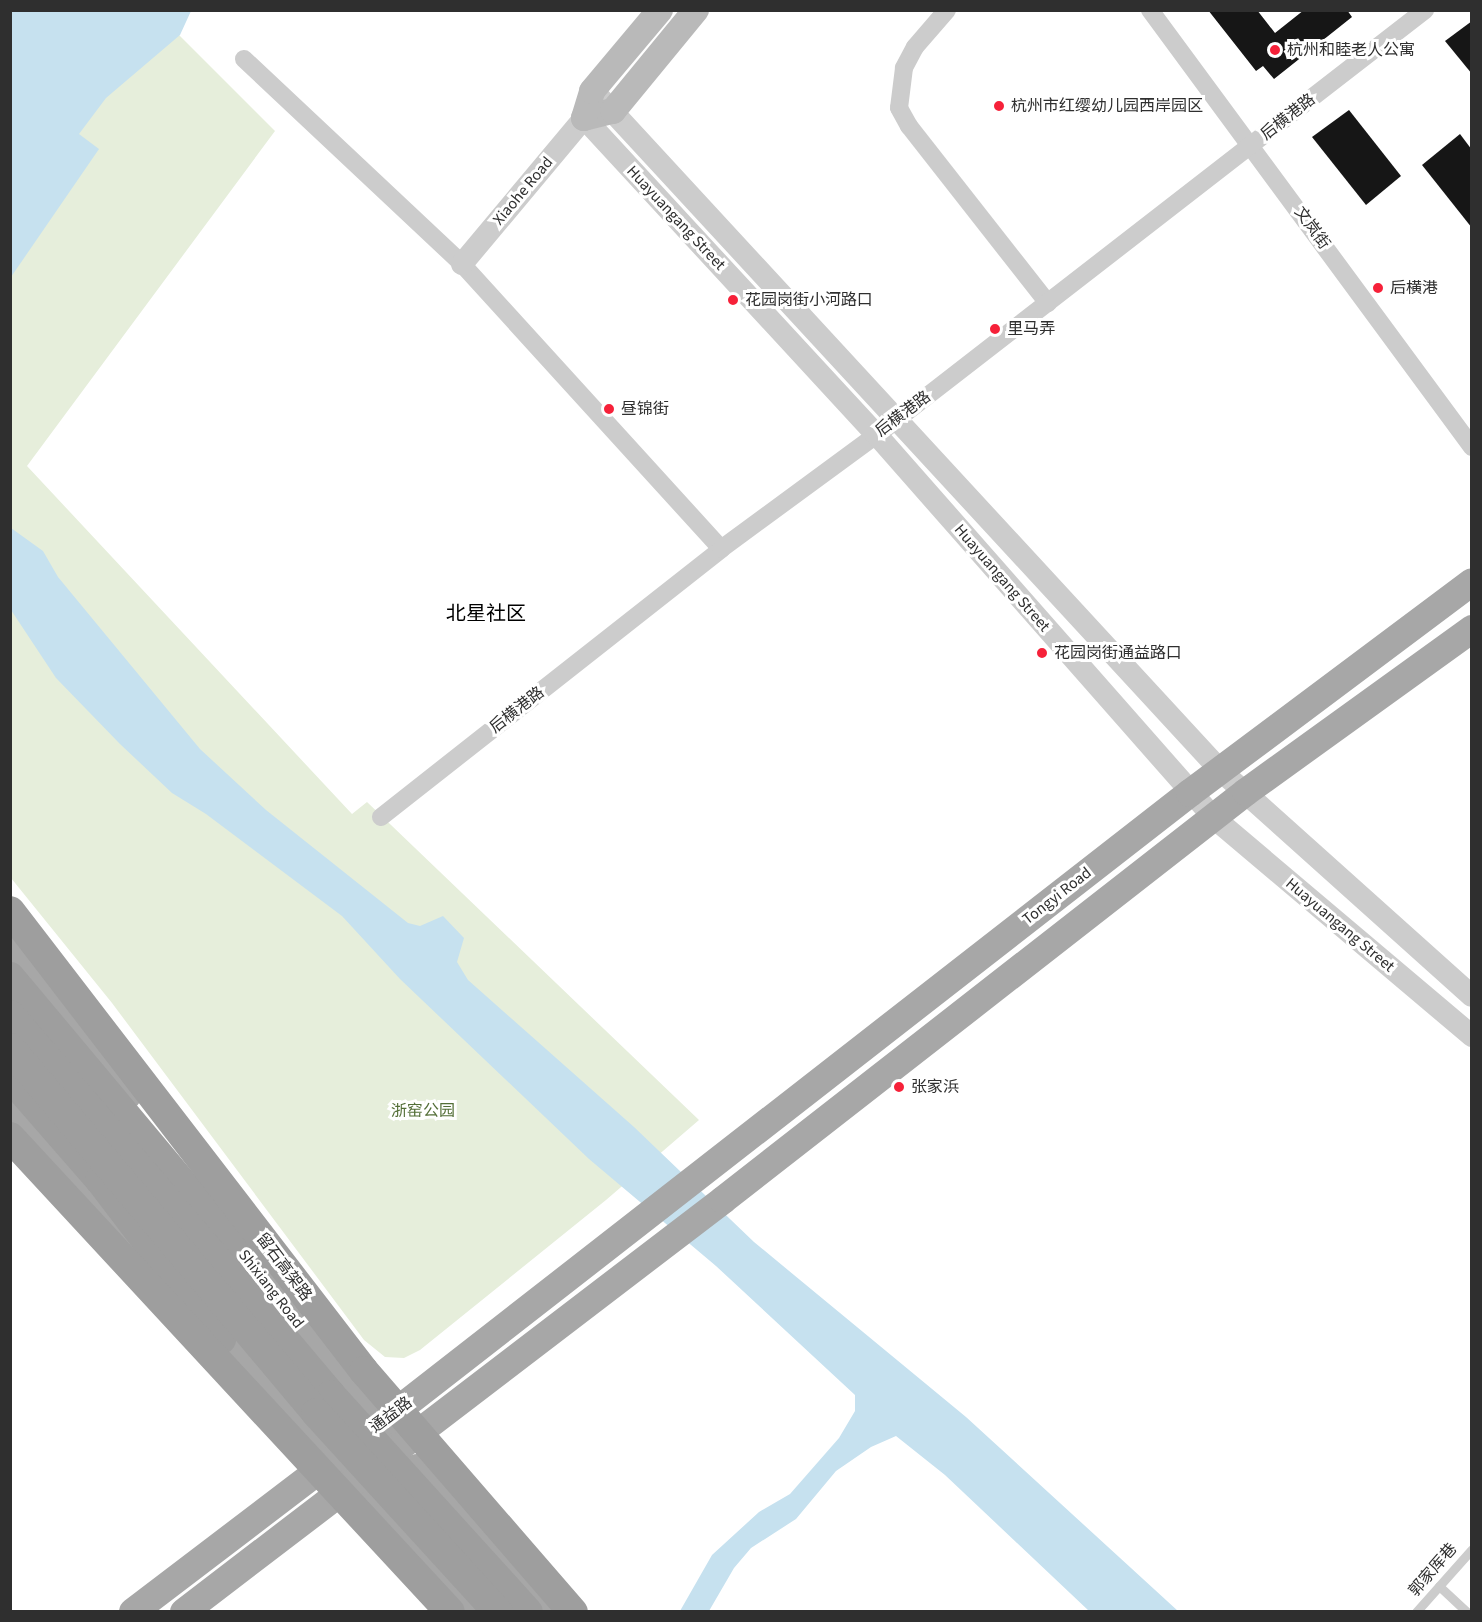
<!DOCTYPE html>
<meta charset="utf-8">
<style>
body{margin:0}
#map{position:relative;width:1482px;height:1622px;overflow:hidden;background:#fff;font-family:"Source Sans 3","Noto Sans SC",sans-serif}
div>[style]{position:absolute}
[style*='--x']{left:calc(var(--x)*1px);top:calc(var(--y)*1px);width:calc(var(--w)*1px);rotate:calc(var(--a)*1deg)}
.green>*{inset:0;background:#e6eedb}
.water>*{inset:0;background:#c6e1ef}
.building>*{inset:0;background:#161616}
.service>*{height:9px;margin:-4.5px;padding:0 4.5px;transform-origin:4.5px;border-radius:4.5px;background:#ccc}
.minor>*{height:18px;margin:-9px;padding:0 9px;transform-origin:9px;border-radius:9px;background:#ccc}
.tertiary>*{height:22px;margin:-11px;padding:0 11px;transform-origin:11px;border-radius:11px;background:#ccc}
.secondary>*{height:26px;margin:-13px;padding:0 13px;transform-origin:13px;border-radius:13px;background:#b9b9b9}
.primary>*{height:28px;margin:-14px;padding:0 14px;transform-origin:14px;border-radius:14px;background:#a7a7a7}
.trunk>*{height:30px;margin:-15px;padding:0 15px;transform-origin:15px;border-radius:15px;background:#9e9e9e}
.trunk-bridge>*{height:30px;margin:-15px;padding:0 15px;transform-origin:15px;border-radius:15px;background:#9e9e9e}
.dots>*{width:16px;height:16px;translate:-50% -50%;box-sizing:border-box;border:3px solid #fff;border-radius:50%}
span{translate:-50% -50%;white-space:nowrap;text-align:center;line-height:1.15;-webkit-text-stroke:6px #fff;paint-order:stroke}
.poi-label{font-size:16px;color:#2f2f2f}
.left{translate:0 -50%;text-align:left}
.street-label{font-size:16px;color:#2f2f2f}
.park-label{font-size:16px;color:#546f38}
.quarter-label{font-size:20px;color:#000}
.frame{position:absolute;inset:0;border:12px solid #2f2f2f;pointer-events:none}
</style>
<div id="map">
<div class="green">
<i style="clip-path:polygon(155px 11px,275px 131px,27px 466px,352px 814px,367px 802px,699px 1120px,606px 1200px,420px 1350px,404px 1358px,385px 1357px,364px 1340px,112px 1003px,11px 878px,11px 137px)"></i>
</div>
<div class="water">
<i style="clip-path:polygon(11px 10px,191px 11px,180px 35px,106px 98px,79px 134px,99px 149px,11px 277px)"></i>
<i style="clip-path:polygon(11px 528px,43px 551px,58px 577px,200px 749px,266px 810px,408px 923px,420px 926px,443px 916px,464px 938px,457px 962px,468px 980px,634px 1127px,754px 1242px,966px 1417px,1178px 1611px,1089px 1611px,945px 1475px,896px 1436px,871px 1447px,836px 1471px,796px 1519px,751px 1548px,734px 1568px,709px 1611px,680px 1611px,712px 1555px,759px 1512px,790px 1494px,839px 1438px,855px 1411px,855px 1395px,716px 1266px,589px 1159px,400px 979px,342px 916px,206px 814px,172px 793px,120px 744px,56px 678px,11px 610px)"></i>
</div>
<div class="building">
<i style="clip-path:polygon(1208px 10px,1257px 10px,1275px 33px,1304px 10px,1347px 10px,1352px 17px,1274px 79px,1263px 66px,1256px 71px)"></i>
<i style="clip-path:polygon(1472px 21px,1472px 74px,1445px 41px)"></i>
<i style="clip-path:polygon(1349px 110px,1401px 176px,1366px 205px,1312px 137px)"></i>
<i style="clip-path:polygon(1460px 134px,1472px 150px,1472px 228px,1422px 165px)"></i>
</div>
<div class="service">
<i style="--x:1439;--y:1586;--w:38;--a:43"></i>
<i style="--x:1416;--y:1612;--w:84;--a:-48.4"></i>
</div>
<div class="minor">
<i style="--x:947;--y:10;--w:49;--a:130.9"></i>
<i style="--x:915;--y:47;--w:24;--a:118"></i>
<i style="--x:904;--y:68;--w:40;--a:97.1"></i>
<i style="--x:899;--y:108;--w:21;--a:61"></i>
<i style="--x:909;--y:126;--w:225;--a:51.9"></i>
<i style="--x:1150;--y:10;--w:543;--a:53.62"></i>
<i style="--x:244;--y:59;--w:299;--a:43.2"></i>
<i style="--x:462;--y:264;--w:385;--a:47.7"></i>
<i style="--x:381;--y:817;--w:433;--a:-38.2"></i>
<i style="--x:721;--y:549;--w:216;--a:-36.3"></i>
<i style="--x:895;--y:421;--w:671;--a:-37.79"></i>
</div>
<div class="tertiary">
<i style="--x:600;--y:98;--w:916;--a:47.3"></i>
<i style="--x:1221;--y:771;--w:337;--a:41.9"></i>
<i style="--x:462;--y:264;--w:190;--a:-50.1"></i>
<i style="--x:584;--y:118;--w:430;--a:47.3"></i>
<i style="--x:876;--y:434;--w:512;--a:48.65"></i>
<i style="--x:1214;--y:818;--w:338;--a:40.2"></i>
</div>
<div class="secondary">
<i style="--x:584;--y:118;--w:30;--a:-14"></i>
<i style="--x:613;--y:111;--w:131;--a:-50.6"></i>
<i style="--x:584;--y:118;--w:28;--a:-73"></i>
<i style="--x:592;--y:91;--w:106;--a:-50"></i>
</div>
<div class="primary">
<i style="--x:10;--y:950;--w:187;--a:51.3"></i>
<i style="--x:10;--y:1110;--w:194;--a:47.5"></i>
<i style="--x:238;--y:1247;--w:245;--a:51.3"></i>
<i style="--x:205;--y:1322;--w:395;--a:47.3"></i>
<i style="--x:417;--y:1468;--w:197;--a:46.8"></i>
<i style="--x:133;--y:1612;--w:310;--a:-37.3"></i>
<i style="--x:380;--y:1424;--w:1027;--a:-37.92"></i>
<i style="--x:1190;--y:793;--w:352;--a:-36.8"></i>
<i style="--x:184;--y:1612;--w:678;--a:-37.39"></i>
<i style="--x:723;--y:1200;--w:663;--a:-37.96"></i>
<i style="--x:1246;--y:792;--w:279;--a:-35.8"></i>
</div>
<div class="trunk">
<i style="--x:10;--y:977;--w:376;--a:50.1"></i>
<i style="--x:10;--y:1077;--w:137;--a:48.9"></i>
<i style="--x:100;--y:1180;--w:200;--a:52.7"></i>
</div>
<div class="trunk-bridge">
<i style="--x:10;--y:911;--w:580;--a:52.42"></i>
<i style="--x:364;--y:1371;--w:319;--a:49.1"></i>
<i style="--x:10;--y:1015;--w:497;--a:49.8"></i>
<i style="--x:331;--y:1395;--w:293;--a:47.8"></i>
<i style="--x:10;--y:1048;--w:476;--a:50"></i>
<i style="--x:316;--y:1413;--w:270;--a:47.6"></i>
<i style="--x:10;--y:1137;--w:647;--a:47.19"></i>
</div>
<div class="dots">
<i style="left:1275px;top:50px;background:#f62139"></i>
<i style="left:999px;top:106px;background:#f62139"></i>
<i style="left:1378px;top:288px;background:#f62139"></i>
<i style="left:733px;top:300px;background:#f62139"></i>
<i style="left:995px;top:329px;background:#f62139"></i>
<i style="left:609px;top:409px;background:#f62139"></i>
<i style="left:1042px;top:653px;background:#f62139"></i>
<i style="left:899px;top:1087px;background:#f62139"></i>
</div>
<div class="poi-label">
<span class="left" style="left:1287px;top:50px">杭州和睦老人公寓</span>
<span class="left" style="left:1011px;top:106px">杭州市红缨幼儿园西岸园区</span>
<span class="left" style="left:1390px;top:288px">后横港</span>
<span class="left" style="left:745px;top:300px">花园岗街小河路口</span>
<span class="left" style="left:1007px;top:329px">里马弄</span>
<span class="left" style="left:621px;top:409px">昼锦街</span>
<span class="left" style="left:1054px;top:653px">花园岗街通益路口</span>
<span class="left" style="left:911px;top:1087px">张家浜</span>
</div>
<div class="street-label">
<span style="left:1288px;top:117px;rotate:-38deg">后横港路</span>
<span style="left:523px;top:191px;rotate:-50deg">Xiaohe Road</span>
<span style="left:676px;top:218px;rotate:47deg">Huayuangang Street</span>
<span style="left:1312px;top:228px;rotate:54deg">文岚街</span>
<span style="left:903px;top:414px;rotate:-37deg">后横港路</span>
<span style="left:1002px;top:578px;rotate:49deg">Huayuangang Street</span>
<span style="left:517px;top:710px;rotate:-38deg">后横港路</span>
<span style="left:1057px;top:896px;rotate:-38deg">Tongyi Road</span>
<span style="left:1340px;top:925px;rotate:40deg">Huayuangang Street</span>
<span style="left:284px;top:1267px;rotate:53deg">留石高架路</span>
<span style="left:271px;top:1289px;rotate:52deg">Shixiang Road</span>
<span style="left:391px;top:1415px;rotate:-37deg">通益路</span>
<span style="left:1433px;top:1570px;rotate:-49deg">郭家厍巷</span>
</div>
<div class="park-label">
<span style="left:423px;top:1111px">浙窑公园</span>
</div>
<div class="quarter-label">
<span style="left:486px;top:614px">北星社区</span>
</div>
<div class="frame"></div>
</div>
